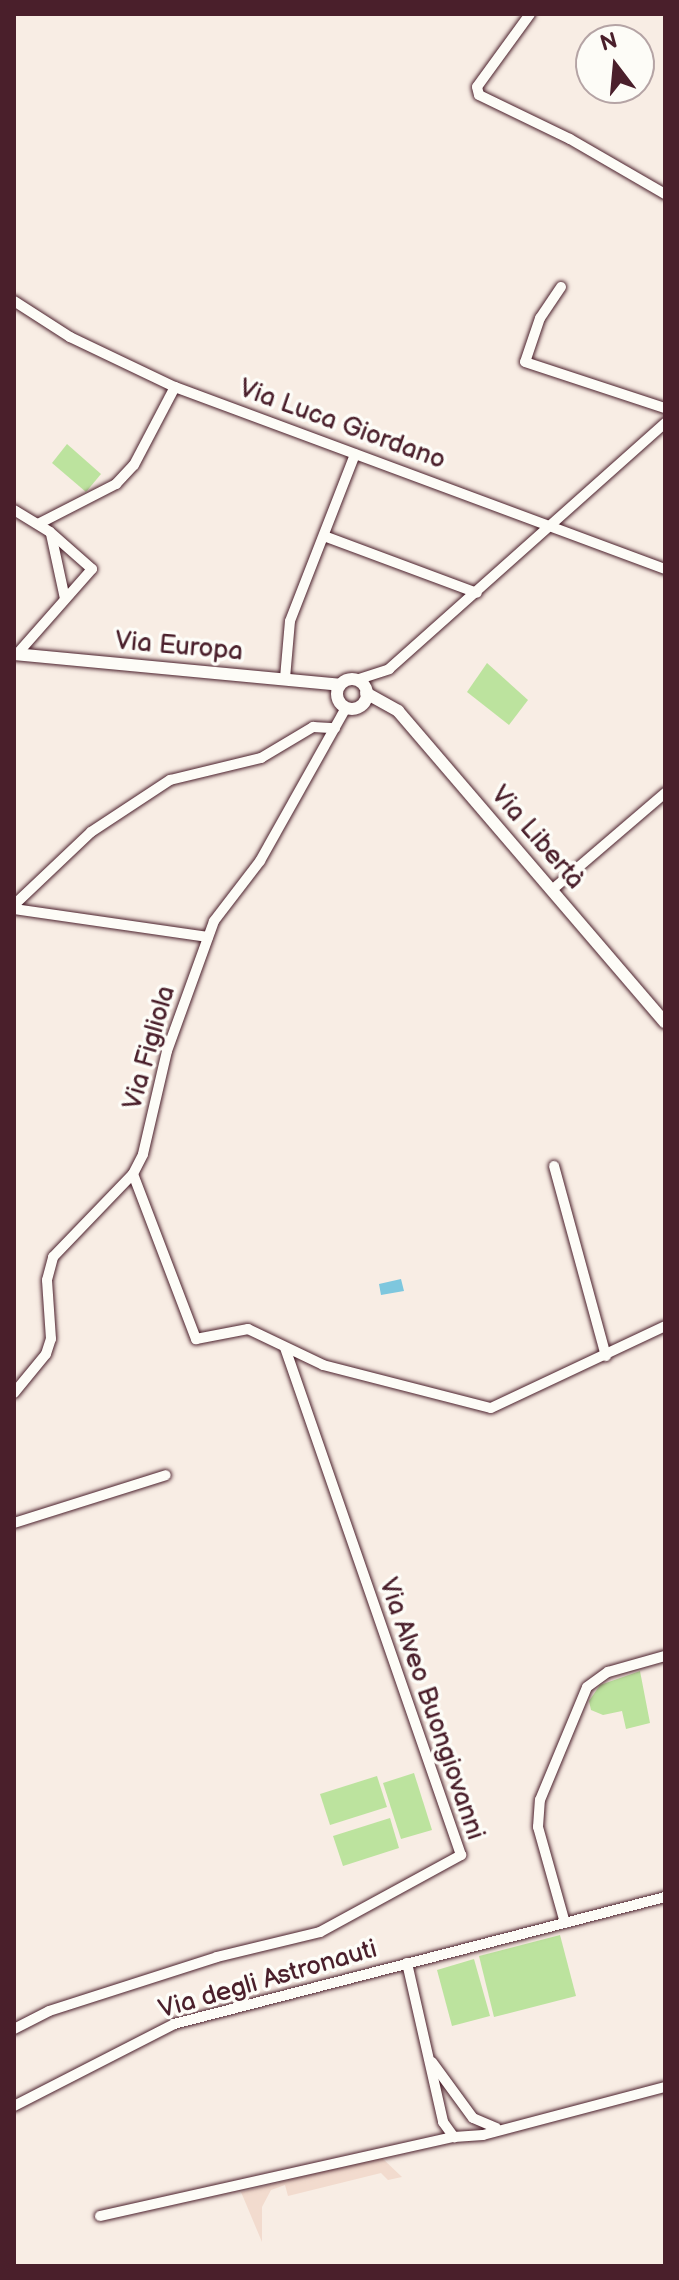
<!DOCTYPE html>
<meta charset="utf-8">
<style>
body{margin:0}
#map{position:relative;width:679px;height:2280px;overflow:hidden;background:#f8ede4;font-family:"Balsamiq Sans",sans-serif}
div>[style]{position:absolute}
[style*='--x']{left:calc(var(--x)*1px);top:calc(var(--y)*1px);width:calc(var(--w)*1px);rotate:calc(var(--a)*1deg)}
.built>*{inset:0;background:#f2dbce}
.green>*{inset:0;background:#bce39e}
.water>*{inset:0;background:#7ec7de}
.roads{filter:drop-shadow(0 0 2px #4a1f2b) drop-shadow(0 0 2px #4a1f2b)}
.minor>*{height:10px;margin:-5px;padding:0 5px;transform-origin:5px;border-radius:5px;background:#fdfcf7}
.tertiary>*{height:12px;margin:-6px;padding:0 6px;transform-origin:6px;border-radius:6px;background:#fdfcf7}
.tertiary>.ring{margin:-6px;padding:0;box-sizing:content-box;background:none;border:12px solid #fdfcf7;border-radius:50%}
span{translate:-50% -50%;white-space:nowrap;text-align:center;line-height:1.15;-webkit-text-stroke:7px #fdfcf7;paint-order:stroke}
.street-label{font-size:26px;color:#4a1f2b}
.frame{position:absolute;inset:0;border:16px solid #4a1f2b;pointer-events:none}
.north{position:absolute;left:575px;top:24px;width:80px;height:80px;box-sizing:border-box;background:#fdfcf7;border:2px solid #b5a4a5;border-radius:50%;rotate:344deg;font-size:22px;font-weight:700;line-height:32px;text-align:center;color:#4a1f2b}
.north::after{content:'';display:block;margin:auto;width:28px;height:36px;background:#4a1f2b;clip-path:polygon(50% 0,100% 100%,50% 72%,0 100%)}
</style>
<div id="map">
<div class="built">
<i style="clip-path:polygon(381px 2157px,402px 2177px,388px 2180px,381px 2173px,288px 2196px,285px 2185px,271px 2190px,262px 2207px,262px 2242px,241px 2192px)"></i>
</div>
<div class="green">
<i style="clip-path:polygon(67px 444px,101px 474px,86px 492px,52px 463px)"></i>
<i style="clip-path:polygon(487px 663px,528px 700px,509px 725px,467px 692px)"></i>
<i style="clip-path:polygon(640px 1671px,650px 1723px,626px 1729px,622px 1711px,603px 1715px,591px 1710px,589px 1701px,600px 1685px)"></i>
<i style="clip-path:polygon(414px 1773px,432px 1830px,401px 1839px,383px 1783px)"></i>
<i style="clip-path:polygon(377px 1776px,387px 1807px,330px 1825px,320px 1794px)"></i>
<i style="clip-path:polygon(390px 1818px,399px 1848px,343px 1866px,333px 1836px)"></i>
<i style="clip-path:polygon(560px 1935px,576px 1996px,494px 2017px,479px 1956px)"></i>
<i style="clip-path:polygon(474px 1959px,490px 2016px,452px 2026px,437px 1970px)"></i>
</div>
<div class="water">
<i style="clip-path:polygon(401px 1279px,404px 1291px,381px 1295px,379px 1284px)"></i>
</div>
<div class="roads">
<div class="minor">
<i style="--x:530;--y:14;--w:90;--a:126"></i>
<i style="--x:477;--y:87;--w:8;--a:76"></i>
<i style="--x:479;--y:95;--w:101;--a:25.8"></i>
<i style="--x:570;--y:139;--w:110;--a:30.1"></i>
<i style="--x:561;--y:287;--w:37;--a:124"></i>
<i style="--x:540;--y:318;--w:46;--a:108.8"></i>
<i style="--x:525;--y:362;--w:147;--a:18.2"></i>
<i style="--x:14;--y:301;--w:67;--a:32.7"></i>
<i style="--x:70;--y:337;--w:116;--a:25.5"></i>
<i style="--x:175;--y:387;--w:523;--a:20.38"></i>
<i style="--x:14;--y:510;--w:42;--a:31.4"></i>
<i style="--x:50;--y:532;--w:56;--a:41.4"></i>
<i style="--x:92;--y:569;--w:113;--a:131.4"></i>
<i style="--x:38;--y:524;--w:88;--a:-27.1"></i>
<i style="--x:116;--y:484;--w:26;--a:-47"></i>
<i style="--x:134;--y:465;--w:88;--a:-62.3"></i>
<i style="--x:51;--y:534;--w:66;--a:77.8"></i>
<i style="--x:324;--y:536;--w:163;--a:20.4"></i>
<i style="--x:285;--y:678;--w:57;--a:-85"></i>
<i style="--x:290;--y:621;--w:179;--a:-68.7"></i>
<i style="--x:356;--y:680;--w:35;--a:-18"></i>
<i style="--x:389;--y:669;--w:370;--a:-41.7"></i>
<i style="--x:553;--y:889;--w:148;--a:-40.6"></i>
<i style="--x:14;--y:905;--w:106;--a:-43.5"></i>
<i style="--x:91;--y:832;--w:95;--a:-33.4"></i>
<i style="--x:170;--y:780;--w:94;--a:-13.6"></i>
<i style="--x:261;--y:758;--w:61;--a:-30.8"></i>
<i style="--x:313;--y:727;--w:22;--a:3"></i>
<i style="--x:14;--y:909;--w:196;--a:8.2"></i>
<i style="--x:554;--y:1166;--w:197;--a:74.7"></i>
<i style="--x:133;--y:1174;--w:177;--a:69.1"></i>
<i style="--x:196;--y:1339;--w:53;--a:-10.9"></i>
<i style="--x:248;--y:1329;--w:83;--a:25.6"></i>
<i style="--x:323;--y:1365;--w:173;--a:14.4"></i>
<i style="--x:491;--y:1408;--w:192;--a:-25.2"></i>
<i style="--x:14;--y:1393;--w:50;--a:-50.6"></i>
<i style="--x:46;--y:1354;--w:16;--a:-72"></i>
<i style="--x:51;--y:1339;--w:59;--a:-93.9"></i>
<i style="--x:47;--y:1280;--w:24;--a:-75"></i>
<i style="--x:53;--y:1257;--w:115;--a:-46.1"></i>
<i style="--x:133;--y:1174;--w:22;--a:-63"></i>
<i style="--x:143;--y:1154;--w:106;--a:-76.9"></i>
<i style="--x:167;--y:1051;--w:138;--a:-70.1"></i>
<i style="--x:214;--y:921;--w:76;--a:-52.5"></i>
<i style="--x:260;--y:861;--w:176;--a:-60.7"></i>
<i style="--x:14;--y:1523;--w:159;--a:-17.5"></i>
<i style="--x:565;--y:1923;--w:100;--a:-105.7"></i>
<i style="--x:538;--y:1827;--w:27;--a:-86"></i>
<i style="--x:540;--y:1800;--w:122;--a:-67.4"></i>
<i style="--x:587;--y:1687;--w:26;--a:-36"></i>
<i style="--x:608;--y:1672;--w:59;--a:-15.7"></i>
<i style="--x:407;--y:1963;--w:163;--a:77.2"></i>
<i style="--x:443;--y:2122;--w:19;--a:54"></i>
<i style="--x:454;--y:2137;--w:29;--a:-4"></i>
<i style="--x:483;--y:2135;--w:188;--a:-14.8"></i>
<i style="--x:14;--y:2029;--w:39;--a:-27"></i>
<i style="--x:49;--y:2011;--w:176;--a:-17.8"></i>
<i style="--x:217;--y:1957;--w:106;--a:-13.6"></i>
<i style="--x:320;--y:1932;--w:161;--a:-28.6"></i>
<i style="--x:461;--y:1855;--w:537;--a:-109.14"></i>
<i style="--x:432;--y:2062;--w:69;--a:53.8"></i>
<i style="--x:473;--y:2118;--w:25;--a:23"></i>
<i style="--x:14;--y:2106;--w:180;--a:-27.1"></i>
<i style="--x:174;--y:2024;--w:507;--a:-14.5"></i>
<i style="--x:100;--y:2216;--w:363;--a:-12.6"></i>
</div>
<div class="tertiary">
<i style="--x:14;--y:654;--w:327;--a:5.4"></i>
<i class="ring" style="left:337px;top:679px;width:18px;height:18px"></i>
<i style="--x:366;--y:693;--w:37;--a:29"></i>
<i style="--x:398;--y:711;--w:410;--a:49.4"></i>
</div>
</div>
<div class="street-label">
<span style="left:342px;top:425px;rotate:20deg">Via Luca Giordano</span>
<span style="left:179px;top:647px;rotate:5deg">Via Europa</span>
<span style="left:537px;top:838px;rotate:49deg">Via Libertà</span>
<span style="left:150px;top:1048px;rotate:-74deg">Via Figliola</span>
<span style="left:431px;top:1709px;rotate:71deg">Via Alveo Buongiovanni</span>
<span style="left:268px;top:1980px;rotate:-16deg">Via degli Astronauti</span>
</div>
<div class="frame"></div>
<div class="north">N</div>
</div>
